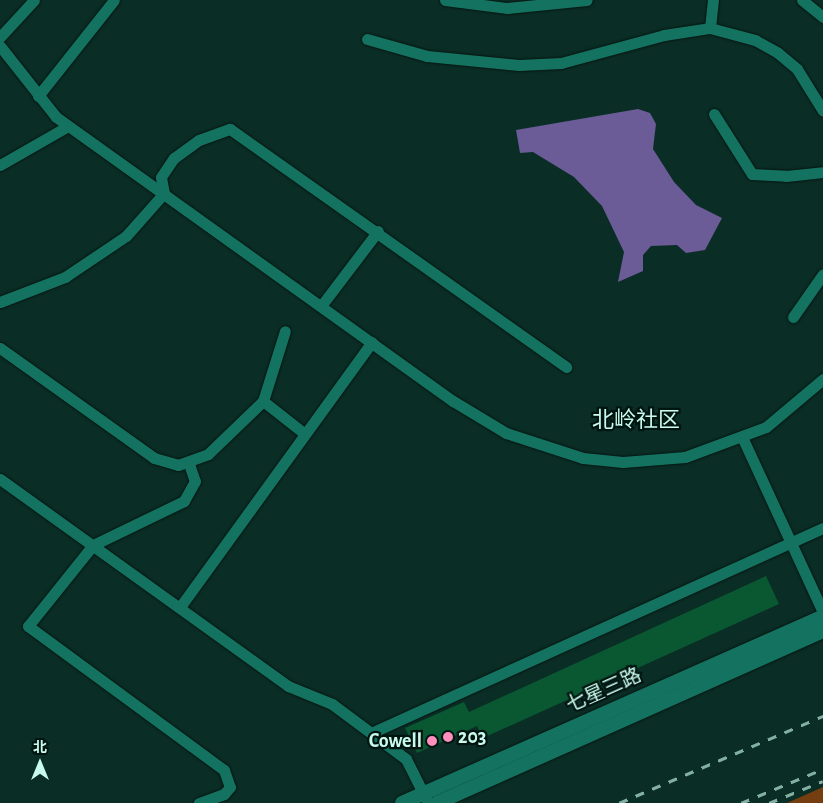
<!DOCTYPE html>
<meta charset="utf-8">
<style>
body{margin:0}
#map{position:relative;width:823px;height:803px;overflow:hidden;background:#0a2e26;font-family:"Alegreya Sans","Noto Sans SC",sans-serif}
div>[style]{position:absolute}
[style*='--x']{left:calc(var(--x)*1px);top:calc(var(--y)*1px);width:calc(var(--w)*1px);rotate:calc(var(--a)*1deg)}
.green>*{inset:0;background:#743e10}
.water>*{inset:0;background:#6b5b97}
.building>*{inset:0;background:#095832}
.roads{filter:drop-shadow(0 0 1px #061410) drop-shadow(0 0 1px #061410)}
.minor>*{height:11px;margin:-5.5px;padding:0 5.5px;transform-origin:5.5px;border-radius:5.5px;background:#147360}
.tertiary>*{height:14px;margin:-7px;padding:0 7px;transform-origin:7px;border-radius:7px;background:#147360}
.rail>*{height:3px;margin-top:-1.5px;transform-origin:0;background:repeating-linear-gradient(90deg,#83b0a3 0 9px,transparent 0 18px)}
.dots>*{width:14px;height:14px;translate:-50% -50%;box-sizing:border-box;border:2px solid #001510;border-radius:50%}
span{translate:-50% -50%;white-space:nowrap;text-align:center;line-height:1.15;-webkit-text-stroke:4.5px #001510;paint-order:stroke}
.street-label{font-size:20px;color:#c9fbec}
.poi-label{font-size:20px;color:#c9fbec;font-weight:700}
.left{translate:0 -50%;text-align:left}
.right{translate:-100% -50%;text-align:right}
.quarter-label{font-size:22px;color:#c9fbec}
.north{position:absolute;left:15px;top:738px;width:50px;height:50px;-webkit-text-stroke:4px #001510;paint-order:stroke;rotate:0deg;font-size:14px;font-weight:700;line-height:20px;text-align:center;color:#c9fbec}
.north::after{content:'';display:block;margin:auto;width:18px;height:22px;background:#c9fbec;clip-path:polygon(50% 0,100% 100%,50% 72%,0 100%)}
</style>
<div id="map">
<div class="green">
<i style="clip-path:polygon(823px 787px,823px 803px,787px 803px)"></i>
</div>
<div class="water">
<i style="clip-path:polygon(638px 109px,650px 113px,656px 124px,653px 149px,674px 182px,696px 205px,722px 218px,705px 250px,686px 253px,677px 245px,651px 246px,643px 255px,643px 271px,618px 282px,624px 252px,602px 206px,574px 177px,533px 152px,520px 153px,516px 130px)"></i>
</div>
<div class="building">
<i style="clip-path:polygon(766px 576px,779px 604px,483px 738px,477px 726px,417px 753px,405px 728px,464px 702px,469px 712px)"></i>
</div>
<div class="roads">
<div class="minor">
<i style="--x:445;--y:0;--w:63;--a:7.4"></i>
<i style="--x:507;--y:8;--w:80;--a:-5.7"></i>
<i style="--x:802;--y:0;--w:27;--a:39"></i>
<i style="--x:710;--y:28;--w:28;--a:-84"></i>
<i style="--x:0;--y:37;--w:50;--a:-47.4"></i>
<i style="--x:367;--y:39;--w:62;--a:15.8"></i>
<i style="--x:427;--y:56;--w:92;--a:5.6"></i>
<i style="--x:519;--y:65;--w:42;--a:-2.7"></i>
<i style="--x:561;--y:63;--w:107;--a:-15.2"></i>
<i style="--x:664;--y:35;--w:47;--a:-8.7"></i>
<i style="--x:710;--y:28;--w:47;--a:14.9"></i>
<i style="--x:755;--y:40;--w:26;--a:29"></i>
<i style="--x:778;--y:53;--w:25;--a:40"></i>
<i style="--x:797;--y:69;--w:49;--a:58.2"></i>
<i style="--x:0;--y:46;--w:90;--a:51.7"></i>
<i style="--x:56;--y:117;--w:488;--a:35.6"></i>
<i style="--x:453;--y:401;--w:62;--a:31.1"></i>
<i style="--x:506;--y:433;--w:81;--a:18"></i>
<i style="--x:583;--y:458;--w:40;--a:5.7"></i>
<i style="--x:623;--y:462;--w:62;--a:-4.6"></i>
<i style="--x:685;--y:457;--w:86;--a:-20.3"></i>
<i style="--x:766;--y:427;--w:75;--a:-40.1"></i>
<i style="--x:38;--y:96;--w:122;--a:-51.6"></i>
<i style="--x:714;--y:114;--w:71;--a:57.7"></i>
<i style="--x:752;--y:174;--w:34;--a:3"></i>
<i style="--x:786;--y:176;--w:37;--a:-6"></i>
<i style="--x:0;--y:165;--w:78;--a:-29.8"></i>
<i style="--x:0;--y:302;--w:70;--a:-21"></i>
<i style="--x:65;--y:277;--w:73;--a:-33.9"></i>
<i style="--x:126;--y:236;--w:57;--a:-48.5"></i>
<i style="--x:164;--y:193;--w:16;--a:-101"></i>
<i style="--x:161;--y:177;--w:23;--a:-56"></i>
<i style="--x:174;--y:158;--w:31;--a:-36"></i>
<i style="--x:199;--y:140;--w:33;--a:-20"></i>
<i style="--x:230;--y:129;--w:412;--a:35.3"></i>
<i style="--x:321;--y:306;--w:94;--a:-52.8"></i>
<i style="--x:793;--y:317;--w:52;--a:-55.1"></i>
<i style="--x:0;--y:348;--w:189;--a:35.5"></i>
<i style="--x:154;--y:458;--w:25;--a:16"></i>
<i style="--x:178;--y:465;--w:32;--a:-20"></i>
<i style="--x:208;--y:454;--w:76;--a:-43.9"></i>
<i style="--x:263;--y:401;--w:73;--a:-72.6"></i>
<i style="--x:263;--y:401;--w:53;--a:38.2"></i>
<i style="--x:743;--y:439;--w:191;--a:65.2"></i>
<i style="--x:189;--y:464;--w:18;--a:71"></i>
<i style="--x:195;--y:481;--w:23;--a:119"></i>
<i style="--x:184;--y:501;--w:101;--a:154.2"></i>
<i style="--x:93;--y:545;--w:104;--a:128.7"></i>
<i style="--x:28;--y:626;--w:243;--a:36.3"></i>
<i style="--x:224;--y:770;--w:18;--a:71"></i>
<i style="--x:230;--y:787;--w:9;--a:131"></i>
<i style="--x:224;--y:794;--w:27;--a:160"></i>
<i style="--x:0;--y:479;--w:355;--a:35.7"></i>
<i style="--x:288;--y:686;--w:48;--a:22.2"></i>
<i style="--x:332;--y:704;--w:49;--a:36.6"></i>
<i style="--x:371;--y:733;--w:44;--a:36.6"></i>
<i style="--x:406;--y:759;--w:49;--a:63.4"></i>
<i style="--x:180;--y:607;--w:327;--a:-54.1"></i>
<i style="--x:371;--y:733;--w:496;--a:-24.4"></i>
</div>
<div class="tertiary">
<i style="--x:402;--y:803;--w:461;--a:-23.9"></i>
<i style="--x:437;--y:803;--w:423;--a:-24"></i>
</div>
</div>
<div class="rail">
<i style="--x:619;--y:803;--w:222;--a:-23.1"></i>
<i style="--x:741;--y:803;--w:89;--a:-22.5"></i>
<i style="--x:769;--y:803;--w:58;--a:-22.2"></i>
</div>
<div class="dots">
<i style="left:448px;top:737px;background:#fe8ebb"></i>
<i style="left:432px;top:741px;background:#fe8ebb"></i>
</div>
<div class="street-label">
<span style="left:604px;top:691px;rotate:-24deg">七星三路</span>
</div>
<div class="poi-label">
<span class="left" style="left:458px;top:737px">203</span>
<span class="right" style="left:422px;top:741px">Cowell</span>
</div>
<div class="quarter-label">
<span style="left:636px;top:421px">北岭社区</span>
</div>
<div class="north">北</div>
</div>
